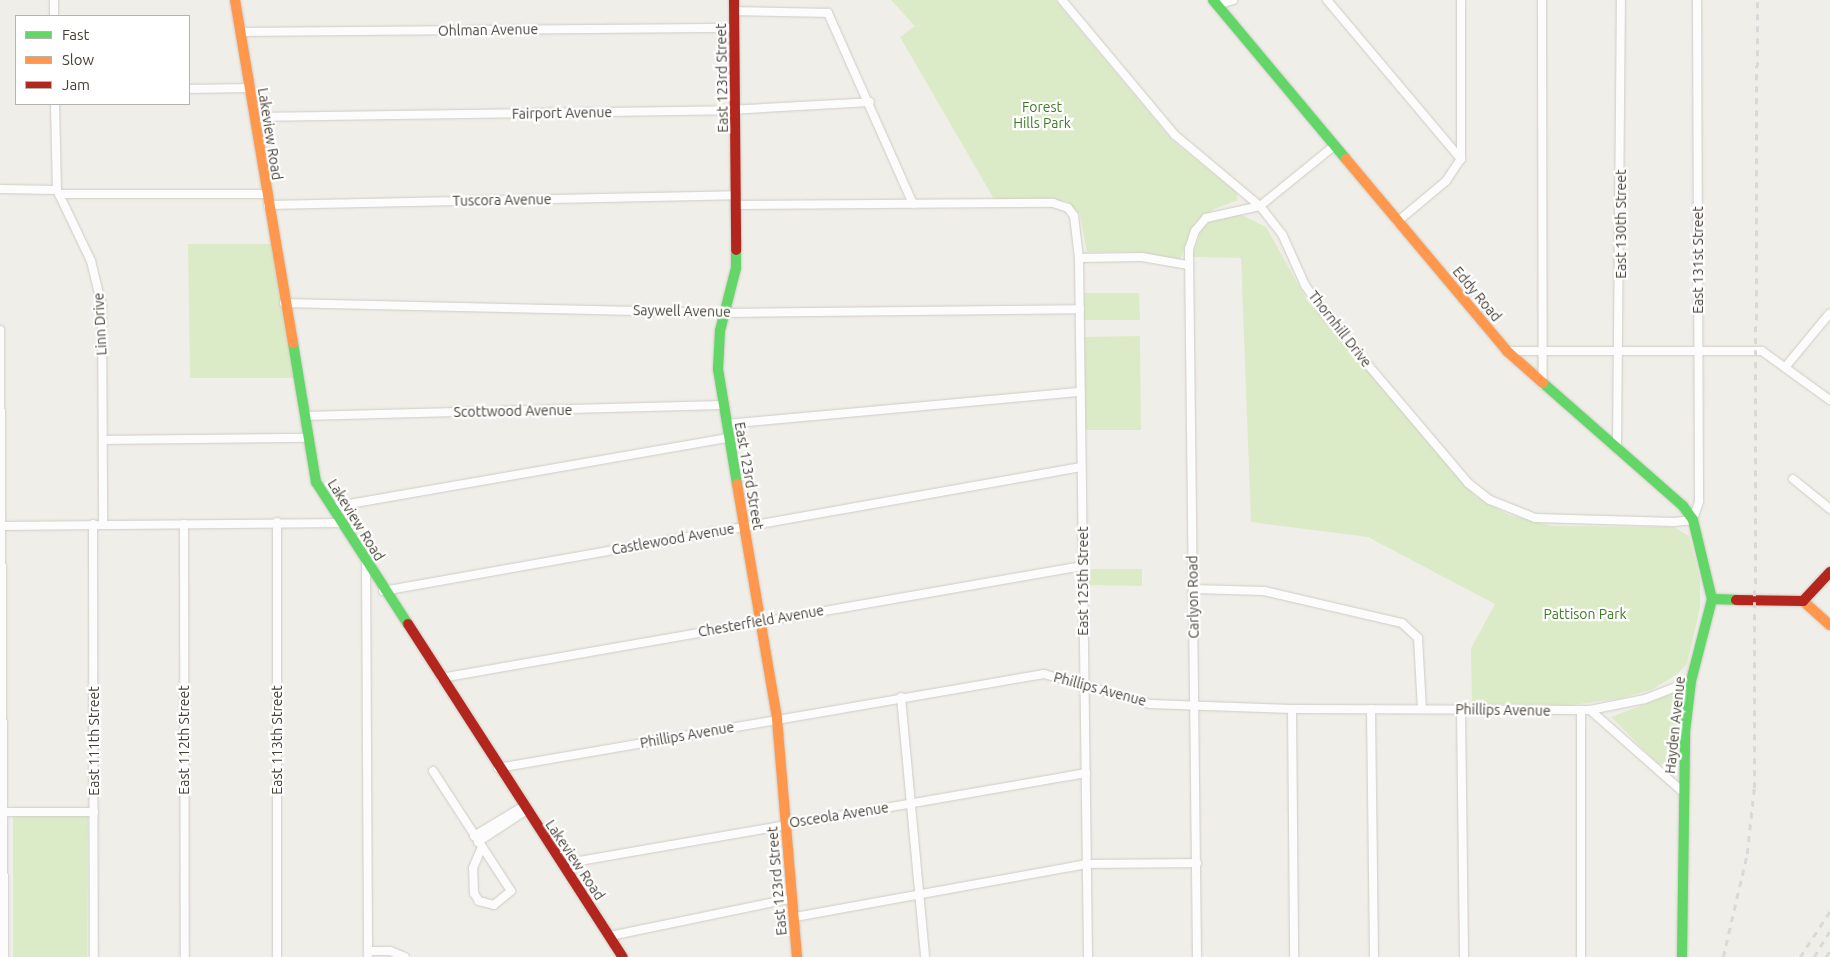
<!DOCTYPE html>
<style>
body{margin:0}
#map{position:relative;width:1830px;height:957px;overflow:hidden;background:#f0eee8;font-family:Ubuntu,sans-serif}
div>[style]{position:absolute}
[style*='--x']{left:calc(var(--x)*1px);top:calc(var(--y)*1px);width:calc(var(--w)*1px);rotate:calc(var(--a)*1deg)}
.green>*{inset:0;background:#dcebc7}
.roads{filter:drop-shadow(0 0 1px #ceccc6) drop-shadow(0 0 1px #ceccc6)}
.street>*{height:8px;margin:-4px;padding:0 4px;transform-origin:4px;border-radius:4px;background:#fdfcfc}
.fast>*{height:10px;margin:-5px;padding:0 5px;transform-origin:5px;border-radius:5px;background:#63d668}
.slow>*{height:10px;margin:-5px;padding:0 5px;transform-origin:5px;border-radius:5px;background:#ff974d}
.jam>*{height:10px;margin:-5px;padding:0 5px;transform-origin:5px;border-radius:5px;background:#b3261e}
.rail>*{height:2.5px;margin-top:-1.25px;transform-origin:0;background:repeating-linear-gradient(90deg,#d9d9d8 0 6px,transparent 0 12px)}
span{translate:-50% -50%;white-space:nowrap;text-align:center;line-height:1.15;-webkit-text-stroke:4.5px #fff;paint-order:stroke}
.street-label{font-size:14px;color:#464035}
.park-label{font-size:14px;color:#417a26}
.legend{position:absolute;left:15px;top:15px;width:175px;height:90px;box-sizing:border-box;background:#fff;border:1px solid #b5b3ae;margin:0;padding:6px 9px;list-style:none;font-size:15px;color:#464035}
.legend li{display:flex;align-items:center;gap:10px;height:25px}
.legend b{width:25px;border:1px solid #b5b3ae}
</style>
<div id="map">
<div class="green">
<i style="clip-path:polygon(891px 0,1055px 0,1172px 140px,1236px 192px,1238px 200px,1214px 209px,1195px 223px,1180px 260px,1132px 252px,1087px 252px,1080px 215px,1067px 201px,994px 199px,900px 37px,915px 26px)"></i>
<i style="clip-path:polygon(1238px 213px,1266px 227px,1307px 300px,1476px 497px,1509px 515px,1552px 526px,1674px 527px,1689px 536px,1700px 578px,1700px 608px,1687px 664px,1676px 675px,1651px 690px,1617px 699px,1571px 705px,1472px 704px,1471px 648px,1495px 604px,1368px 537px,1251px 522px,1241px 258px,1192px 257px,1202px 228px,1213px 219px)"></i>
<i style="clip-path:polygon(188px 244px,274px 244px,297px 378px,190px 378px)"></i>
<i style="clip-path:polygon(1084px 293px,1139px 293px,1140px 320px,1084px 320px)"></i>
<i style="clip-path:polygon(1140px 336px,1141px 430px,1085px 430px,1084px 337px)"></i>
<i style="clip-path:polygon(1086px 569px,1142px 569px,1142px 586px,1086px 585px)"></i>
<i style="clip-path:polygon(1673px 693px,1681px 699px,1675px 760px,1659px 765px,1611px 717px)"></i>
<i style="clip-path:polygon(13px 816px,88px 816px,87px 957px,13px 957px)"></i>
</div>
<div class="roads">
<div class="street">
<i style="--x:54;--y:0;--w:16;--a:90"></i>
<i style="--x:1062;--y:0;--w:176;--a:50.1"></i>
<i style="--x:1175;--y:135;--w:111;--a:39.9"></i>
<i style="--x:1260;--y:206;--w:36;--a:52"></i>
<i style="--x:1282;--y:234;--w:56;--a:65.7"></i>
<i style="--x:1305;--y:285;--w:34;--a:56"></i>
<i style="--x:1324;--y:313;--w:223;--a:49.7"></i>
<i style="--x:1468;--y:483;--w:28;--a:38"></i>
<i style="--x:1490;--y:500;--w:48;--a:21.8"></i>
<i style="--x:1535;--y:518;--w:139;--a:1.6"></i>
<i style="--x:1674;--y:522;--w:19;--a:-6"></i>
<i style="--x:1693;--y:520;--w:20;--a:-72"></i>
<i style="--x:1699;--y:501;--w:501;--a:-90.23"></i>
<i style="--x:1327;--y:0;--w:208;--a:49.9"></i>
<i style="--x:1542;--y:0;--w:385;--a:89.9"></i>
<i style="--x:1217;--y:5;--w:17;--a:-17"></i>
<i style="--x:734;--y:11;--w:94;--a:1.2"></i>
<i style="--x:828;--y:13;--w:209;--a:66"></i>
<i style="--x:241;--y:32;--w:494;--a:-0.5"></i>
<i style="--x:189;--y:89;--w:61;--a:-0.9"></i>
<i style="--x:55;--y:104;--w:86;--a:88.7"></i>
<i style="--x:57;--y:190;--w:79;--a:64.4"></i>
<i style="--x:91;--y:261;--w:46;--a:76.3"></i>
<i style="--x:102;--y:306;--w:218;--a:89.7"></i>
<i style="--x:254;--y:117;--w:475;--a:-0.8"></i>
<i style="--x:729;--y:110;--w:141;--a:-3.2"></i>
<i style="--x:0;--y:189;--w:57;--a:1"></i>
<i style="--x:59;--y:194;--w:207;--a:0"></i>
<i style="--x:268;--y:205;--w:468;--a:-1.2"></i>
<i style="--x:736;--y:205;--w:317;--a:-0.4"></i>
<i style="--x:1053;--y:203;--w:16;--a:18"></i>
<i style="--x:1068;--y:208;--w:10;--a:53"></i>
<i style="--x:1074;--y:216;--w:42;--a:83.2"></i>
<i style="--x:1079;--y:258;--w:699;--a:89.26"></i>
<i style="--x:1397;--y:222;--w:64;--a:-39.9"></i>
<i style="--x:1446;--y:181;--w:27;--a:-56"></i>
<i style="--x:1461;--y:159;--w:159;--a:-90"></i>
<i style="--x:1079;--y:258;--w:63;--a:-0.9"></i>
<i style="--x:1142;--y:257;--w:47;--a:9.9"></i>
<i style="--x:284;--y:303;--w:441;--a:1.3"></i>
<i style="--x:725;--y:313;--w:355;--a:-0.6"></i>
<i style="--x:0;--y:330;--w:627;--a:89.63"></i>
<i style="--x:1507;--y:351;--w:255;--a:0"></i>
<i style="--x:1762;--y:351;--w:84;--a:35.8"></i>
<i style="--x:1787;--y:365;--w:67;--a:-50.4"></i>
<i style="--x:304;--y:416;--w:419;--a:-1.5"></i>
<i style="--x:726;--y:424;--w:356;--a:-5.2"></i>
<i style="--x:103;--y:440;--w:205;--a:-0.6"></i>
<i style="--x:1617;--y:448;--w:448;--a:-89.5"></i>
<i style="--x:1793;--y:479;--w:48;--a:39"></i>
<i style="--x:332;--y:507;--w:402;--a:-9.9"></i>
<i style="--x:277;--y:522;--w:435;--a:90"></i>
<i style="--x:93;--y:524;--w:433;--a:89.9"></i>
<i style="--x:184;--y:524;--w:433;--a:89.9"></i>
<i style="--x:1;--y:526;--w:341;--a:-0.5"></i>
<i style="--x:366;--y:561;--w:396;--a:89.7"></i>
<i style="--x:1193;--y:589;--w:71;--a:1.6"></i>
<i style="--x:1264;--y:591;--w:142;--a:13.1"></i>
<i style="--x:1402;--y:623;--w:22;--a:43"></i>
<i style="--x:1418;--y:638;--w:71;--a:86.8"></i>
<i style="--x:383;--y:591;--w:709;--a:-10.07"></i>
<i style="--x:441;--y:678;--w:651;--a:-9.91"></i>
<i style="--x:901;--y:697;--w:261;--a:84.7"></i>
<i style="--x:1292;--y:709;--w:248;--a:89.5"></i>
<i style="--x:1371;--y:709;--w:248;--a:89.3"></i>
<i style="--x:1461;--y:709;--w:248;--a:89.3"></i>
<i style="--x:1590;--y:710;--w:123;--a:41.4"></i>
<i style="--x:1581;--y:711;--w:246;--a:90"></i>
<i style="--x:498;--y:768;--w:554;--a:-9.77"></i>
<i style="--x:1044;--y:674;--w:110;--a:15.8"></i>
<i style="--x:1150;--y:704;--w:142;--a:2"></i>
<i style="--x:1292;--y:709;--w:298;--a:0.2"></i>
<i style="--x:1590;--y:710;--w:56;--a:-11.3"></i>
<i style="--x:1645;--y:699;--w:49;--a:-21.4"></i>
<i style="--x:433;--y:771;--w:143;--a:57"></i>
<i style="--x:511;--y:891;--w:22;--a:141"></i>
<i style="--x:494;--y:905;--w:16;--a:-165"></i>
<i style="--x:479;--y:901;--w:9;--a:-122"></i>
<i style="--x:474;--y:893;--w:25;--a:-92"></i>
<i style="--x:473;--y:868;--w:23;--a:-67"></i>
<i style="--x:2;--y:812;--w:92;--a:0"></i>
<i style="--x:474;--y:836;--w:56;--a:-31.1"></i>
<i style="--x:478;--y:842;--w:56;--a:-33.4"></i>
<i style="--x:562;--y:864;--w:532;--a:-9.85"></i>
<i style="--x:795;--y:917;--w:298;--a:-10.3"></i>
<i style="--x:1088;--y:864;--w:109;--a:-0.5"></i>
<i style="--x:610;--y:936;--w:187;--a:-11.7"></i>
<i style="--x:368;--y:951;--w:22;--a:0"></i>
<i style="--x:390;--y:951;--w:16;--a:22"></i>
<i style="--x:1197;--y:957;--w:708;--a:-90.65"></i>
<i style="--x:1189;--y:249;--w:19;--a:-72"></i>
<i style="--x:1195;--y:231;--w:17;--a:-50"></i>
<i style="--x:1206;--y:218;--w:55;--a:-12.5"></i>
<i style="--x:1260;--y:206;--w:95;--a:-39"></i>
</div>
<div class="fast">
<i style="--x:1213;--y:0;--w:207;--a:50.1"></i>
<i style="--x:736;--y:250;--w:18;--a:90"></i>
<i style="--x:736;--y:268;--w:65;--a:104.3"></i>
<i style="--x:720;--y:331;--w:38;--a:93"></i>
<i style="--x:718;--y:369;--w:117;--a:80.6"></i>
<i style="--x:293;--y:343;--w:141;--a:80.6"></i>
<i style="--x:316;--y:482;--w:169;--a:57.1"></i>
<i style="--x:1543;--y:383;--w:186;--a:41.3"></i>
<i style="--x:1683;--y:506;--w:17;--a:54"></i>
<i style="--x:1693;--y:520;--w:81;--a:76.5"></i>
<i style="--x:1682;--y:957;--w:225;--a:-89.2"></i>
<i style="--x:1685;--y:732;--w:51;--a:-83.3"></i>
<i style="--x:1691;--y:681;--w:85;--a:-75.6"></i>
<i style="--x:1712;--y:599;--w:24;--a:2"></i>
</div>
<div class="slow">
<i style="--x:235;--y:0;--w:348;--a:80.4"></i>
<i style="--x:1346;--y:159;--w:251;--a:50"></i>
<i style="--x:1507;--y:351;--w:48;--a:41.6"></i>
<i style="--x:737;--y:484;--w:238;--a:80.3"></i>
<i style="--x:777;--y:719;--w:239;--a:85.2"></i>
<i style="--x:1803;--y:601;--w:36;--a:42"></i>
</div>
<div class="jam">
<i style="--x:734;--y:0;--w:250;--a:89.5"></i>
<i style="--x:1736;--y:600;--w:67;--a:0.9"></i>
<i style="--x:1803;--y:601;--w:40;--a:-47"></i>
<i style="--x:408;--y:624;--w:396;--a:57.2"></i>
</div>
</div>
<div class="rail">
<i style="--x:1723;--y:957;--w:106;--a:-76.9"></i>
<i style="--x:1747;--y:854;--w:66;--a:-83.9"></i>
<i style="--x:1754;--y:788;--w:788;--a:-89.78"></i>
<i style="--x:1800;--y:957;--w:55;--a:-56.9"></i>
<i style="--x:1814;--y:957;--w:31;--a:-59"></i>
<i style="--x:1826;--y:957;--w:8;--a:-60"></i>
</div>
<div class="street-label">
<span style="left:488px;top:30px;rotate:-1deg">Ohlman Avenue</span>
<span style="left:722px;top:78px;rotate:-91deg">East 123rd Street</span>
<span style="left:562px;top:113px;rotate:-1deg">Fairport Avenue</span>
<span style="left:270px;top:134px;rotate:81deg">Lakeview Road</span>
<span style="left:502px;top:200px;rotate:-1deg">Tuscora Avenue</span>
<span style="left:1621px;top:224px;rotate:-90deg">East 130th Street</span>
<span style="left:1698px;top:260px;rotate:-90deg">East 131st Street</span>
<span style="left:1477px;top:294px;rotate:50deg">Eddy Road</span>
<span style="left:682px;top:311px;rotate:1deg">Saywell Avenue</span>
<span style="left:100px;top:324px;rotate:-93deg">Linn Drive</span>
<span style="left:1340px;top:329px;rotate:52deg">Thornhill Drive</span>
<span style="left:513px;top:411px;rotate:-1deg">Scottwood Avenue</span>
<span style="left:749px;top:476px;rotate:80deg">East 123rd Street</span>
<span style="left:356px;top:520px;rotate:58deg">Lakeview Road</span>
<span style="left:673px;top:539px;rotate:-10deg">Castlewood Avenue</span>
<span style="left:1083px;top:581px;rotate:-90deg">East 125th Street</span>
<span style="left:1193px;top:597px;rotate:-91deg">Carlyon Road</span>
<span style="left:761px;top:621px;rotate:-10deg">Chesterfield Avenue</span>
<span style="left:1100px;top:689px;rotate:15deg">Phillips Avenue</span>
<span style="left:1503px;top:710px;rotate:1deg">Phillips Avenue</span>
<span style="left:1675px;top:725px;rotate:-84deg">Hayden Avenue</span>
<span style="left:687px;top:735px;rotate:-10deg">Phillips Avenue</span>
<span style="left:184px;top:740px;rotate:-90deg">East 112th Street</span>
<span style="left:277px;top:740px;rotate:-90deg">East 113th Street</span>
<span style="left:94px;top:741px;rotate:-90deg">East 111th Street</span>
<span style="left:839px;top:815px;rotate:-9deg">Osceola Avenue</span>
<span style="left:575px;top:860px;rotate:56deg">Lakeview Road</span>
<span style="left:777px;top:881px;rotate:-95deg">East 123rd Street</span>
</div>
<div class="park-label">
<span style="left:1042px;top:115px">Forest<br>Hills Park</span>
<span style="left:1585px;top:614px">Pattison Park</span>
</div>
<ul class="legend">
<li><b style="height:6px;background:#63d668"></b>Fast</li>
<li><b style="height:6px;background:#ff974d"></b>Slow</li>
<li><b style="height:6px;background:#b3261e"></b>Jam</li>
</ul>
</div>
